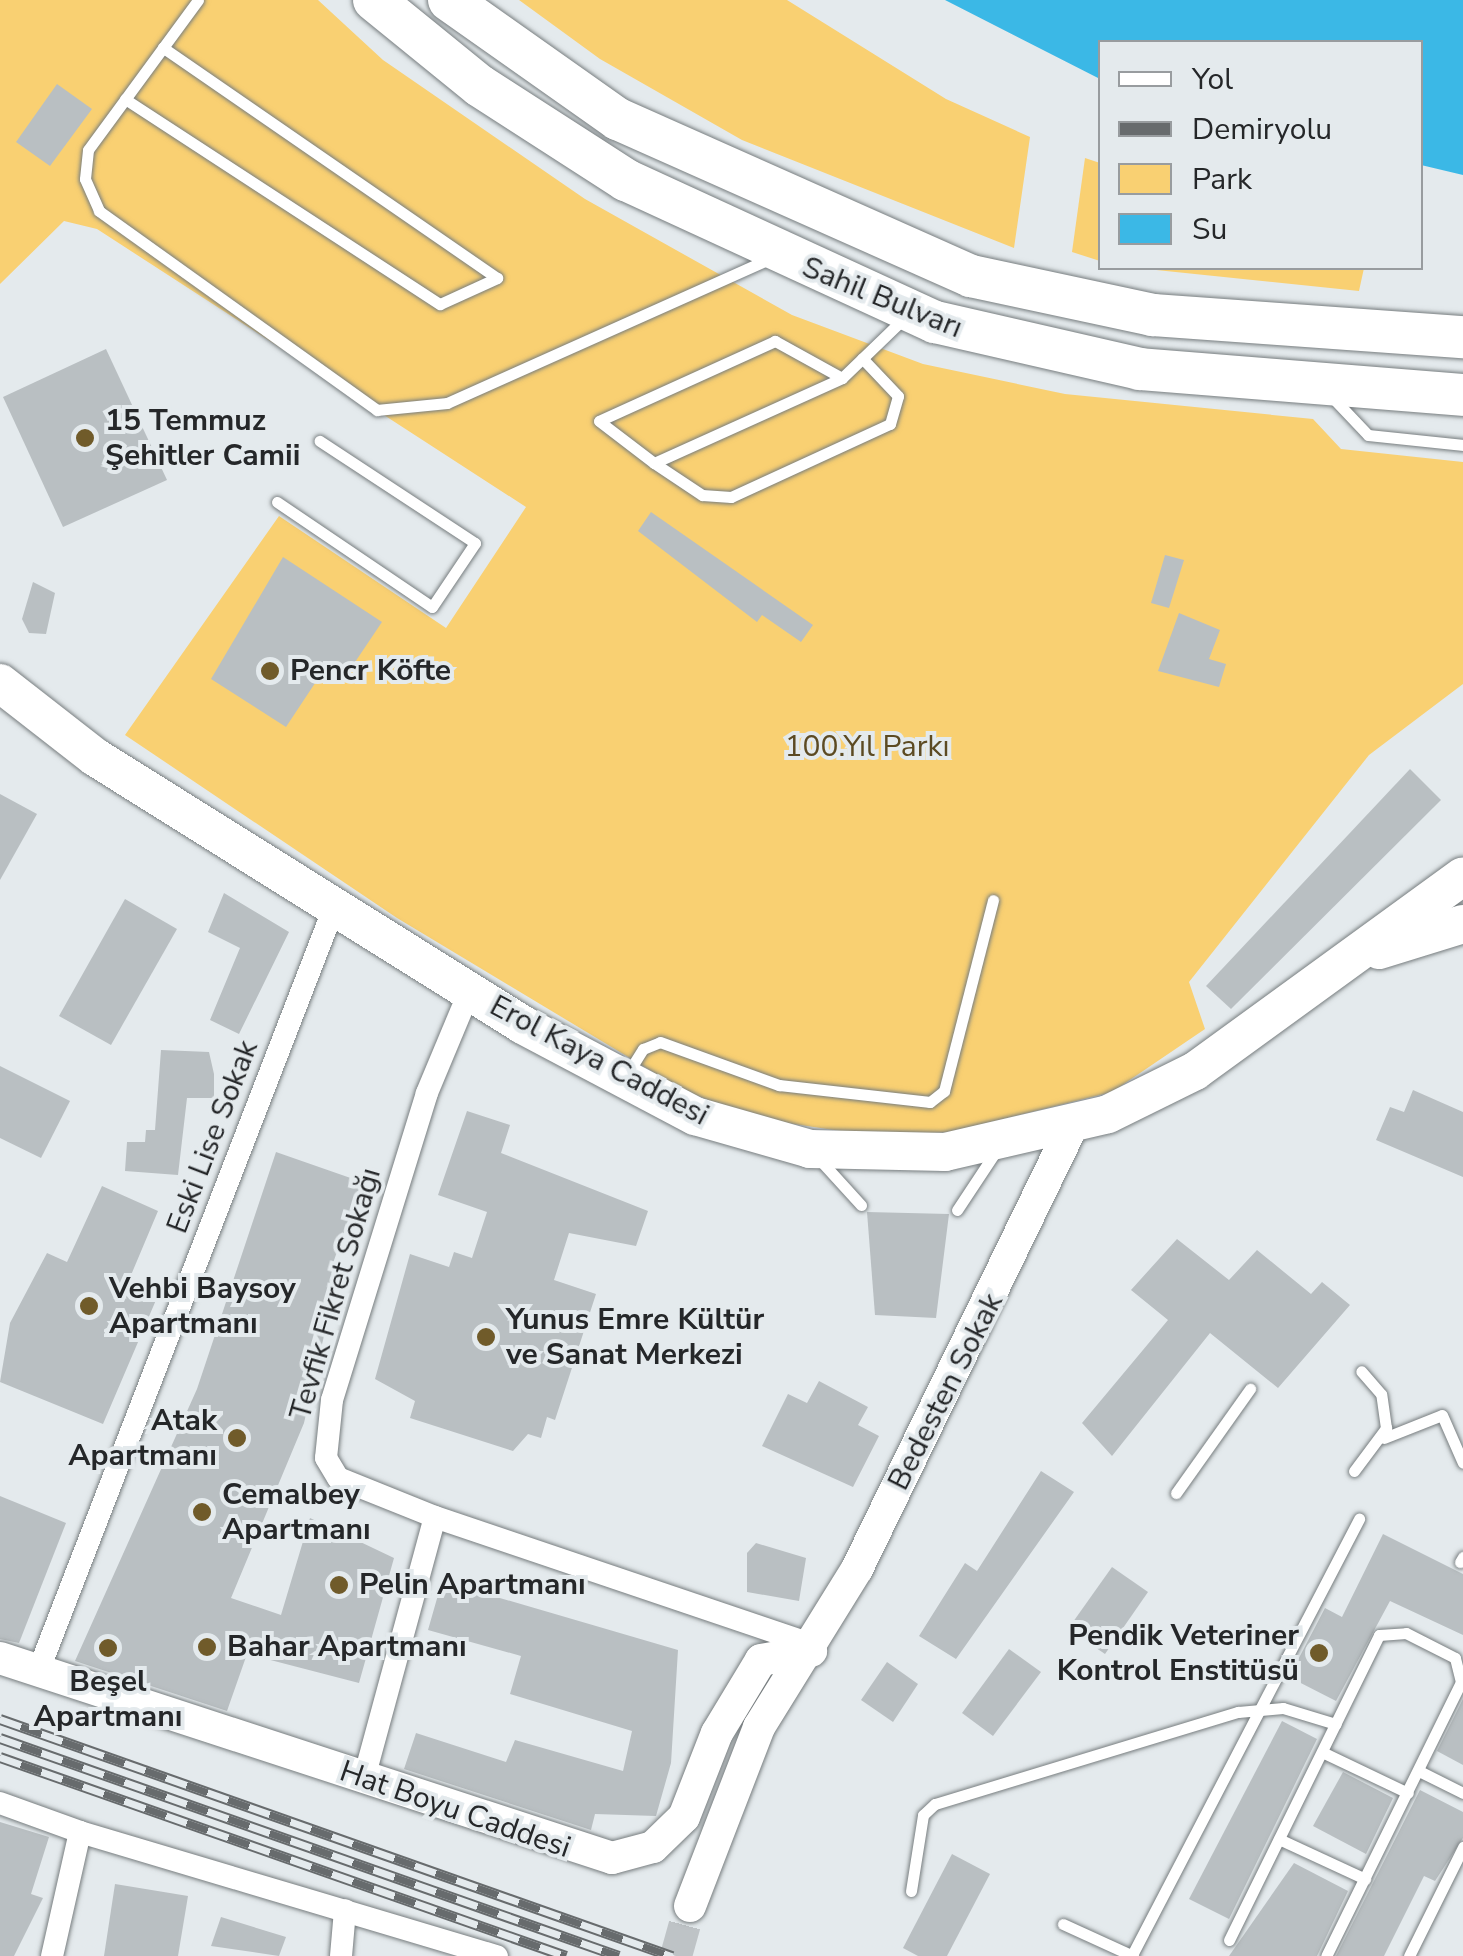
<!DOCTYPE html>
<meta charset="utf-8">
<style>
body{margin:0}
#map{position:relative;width:1463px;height:1956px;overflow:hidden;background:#e4eaed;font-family:"Nunito Sans",sans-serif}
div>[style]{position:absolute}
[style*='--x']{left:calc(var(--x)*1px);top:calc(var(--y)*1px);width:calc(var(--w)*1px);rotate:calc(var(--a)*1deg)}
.green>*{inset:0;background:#f9d072}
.water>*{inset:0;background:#3bb8e6}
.building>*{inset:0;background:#b9bfc2}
.secondary-tunnel>*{height:32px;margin-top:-16px;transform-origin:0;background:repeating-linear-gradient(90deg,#bec3c6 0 32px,transparent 0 48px)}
.roads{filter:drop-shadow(0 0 2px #777d7f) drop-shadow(0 0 2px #777d7f)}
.lane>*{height:11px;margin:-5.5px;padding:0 5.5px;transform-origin:5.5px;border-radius:5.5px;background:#fff}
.street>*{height:22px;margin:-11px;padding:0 11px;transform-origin:11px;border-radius:11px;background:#fff}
.secondary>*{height:32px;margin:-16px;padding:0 16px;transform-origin:16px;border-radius:16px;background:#fff}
.primary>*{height:38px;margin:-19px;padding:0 19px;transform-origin:19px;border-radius:19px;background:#fff}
.highway>*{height:42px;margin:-21px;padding:0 21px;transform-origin:21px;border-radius:21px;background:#fff}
.rail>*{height:11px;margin-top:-5.5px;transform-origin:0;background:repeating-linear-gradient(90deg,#e4eaed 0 22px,#676b6d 0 44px);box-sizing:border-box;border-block:2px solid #676b6d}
.dots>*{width:28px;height:28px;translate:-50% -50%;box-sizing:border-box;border:5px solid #e4eaed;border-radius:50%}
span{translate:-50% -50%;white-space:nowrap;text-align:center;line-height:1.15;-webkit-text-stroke:8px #e4eaed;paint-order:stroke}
.street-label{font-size:30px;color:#252729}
.poi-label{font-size:30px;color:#252729;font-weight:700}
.left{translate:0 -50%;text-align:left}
.right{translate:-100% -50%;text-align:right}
.park-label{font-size:30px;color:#5c4a22}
.legend{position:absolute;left:1098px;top:40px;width:325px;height:230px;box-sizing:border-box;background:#e4eaed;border:2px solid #989c9f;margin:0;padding:12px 18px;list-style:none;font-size:30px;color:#252729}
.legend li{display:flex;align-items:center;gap:20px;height:50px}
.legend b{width:50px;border:2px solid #989c9f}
</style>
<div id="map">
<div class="green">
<i style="clip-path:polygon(0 0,318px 0,383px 60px,585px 199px,792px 315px,923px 364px,1065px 394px,1313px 419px,1341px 449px,1463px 462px,1463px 684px,1369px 755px,1189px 982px,1205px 1029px,1112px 1092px,951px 1132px,874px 1136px,754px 1118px,683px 1090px,397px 918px,125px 735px,279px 516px,446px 628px,526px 507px,97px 229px,64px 221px,0 284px)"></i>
<i style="clip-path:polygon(519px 0,787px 0,946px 99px,1030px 137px,1014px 248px,742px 140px,600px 59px)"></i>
<i style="clip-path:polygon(1085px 158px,1100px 163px,1100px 261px,1072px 252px)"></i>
<i style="clip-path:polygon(1137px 268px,1364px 268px,1359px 291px)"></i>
</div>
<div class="water">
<i style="clip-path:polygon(945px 0,1463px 0,1463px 175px,1421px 165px,1420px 42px,1100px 42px,1100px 79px)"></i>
</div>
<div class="building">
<i style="clip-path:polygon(57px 84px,92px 109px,50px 166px,16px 142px)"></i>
<i style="clip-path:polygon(106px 349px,167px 480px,63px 527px,3px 397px)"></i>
<i style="clip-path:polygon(651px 512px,813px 625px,801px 642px,762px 615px,757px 622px,638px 531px)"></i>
<i style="clip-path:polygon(1165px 555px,1184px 560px,1169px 608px,1151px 603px)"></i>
<i style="clip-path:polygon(283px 557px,382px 622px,347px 674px,329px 662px,286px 727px,211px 679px)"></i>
<i style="clip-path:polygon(33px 582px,55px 593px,46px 634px,29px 633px,22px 619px)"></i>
<i style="clip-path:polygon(1179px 613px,1220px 630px,1209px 659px,1226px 664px,1219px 687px,1158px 671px)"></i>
<i style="clip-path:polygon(1410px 769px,1441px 800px,1231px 1009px,1206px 986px)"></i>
<i style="clip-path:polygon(0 794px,37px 814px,0 880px)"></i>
<i style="clip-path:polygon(224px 893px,289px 932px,239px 1034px,210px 1020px,240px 948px,208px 932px)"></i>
<i style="clip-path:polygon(125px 899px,177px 929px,111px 1045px,59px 1016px)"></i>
<i style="clip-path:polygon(161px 1050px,209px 1052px,214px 1074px,214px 1098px,187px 1098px,178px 1175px,125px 1171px,127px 1142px,145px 1142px,146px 1130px,155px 1130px)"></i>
<i style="clip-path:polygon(0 1066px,70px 1101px,41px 1158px,0 1138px)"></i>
<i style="clip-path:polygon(1413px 1090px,1463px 1112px,1463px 1177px,1376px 1140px,1390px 1107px,1404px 1112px)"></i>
<i style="clip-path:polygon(467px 1111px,510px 1125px,501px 1153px,648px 1211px,636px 1246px,569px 1233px,554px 1280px,596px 1294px,555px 1420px,547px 1417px,541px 1438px,528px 1434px,513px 1451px,410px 1418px,415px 1401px,375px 1379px,410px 1254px,449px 1267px,454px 1252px,472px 1258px,487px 1212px,438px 1195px)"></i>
<i style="clip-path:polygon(276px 1152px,362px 1182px,333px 1263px,340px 1266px,304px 1423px,231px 1598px,281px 1615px,310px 1518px,394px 1558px,359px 1683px,247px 1654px,227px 1711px,75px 1661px,197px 1389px)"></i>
<i style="clip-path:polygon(102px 1186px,158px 1211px,126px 1287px,156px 1300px,103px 1424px,0 1382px,10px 1323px,47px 1253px,67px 1262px)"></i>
<i style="clip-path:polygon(867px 1212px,949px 1214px,936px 1318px,875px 1315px)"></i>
<i style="clip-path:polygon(1177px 1239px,1229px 1280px,1257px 1250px,1311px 1294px,1322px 1282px,1350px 1305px,1278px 1388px,1210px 1333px,1112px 1456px,1082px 1423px,1168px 1320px,1131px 1290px)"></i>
<i style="clip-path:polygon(819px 1381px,868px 1407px,858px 1425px,879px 1436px,853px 1487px,762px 1446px,788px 1394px,807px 1403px)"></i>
<i style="clip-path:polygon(1041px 1471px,1074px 1492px,956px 1659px,919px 1636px,965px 1563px,977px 1571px)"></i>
<i style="clip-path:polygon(0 1496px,66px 1523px,19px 1643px,0 1639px)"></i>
<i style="clip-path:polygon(1383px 1534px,1463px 1574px,1463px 1635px,1390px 1601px,1336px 1701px,1289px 1677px,1325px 1608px,1342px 1617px)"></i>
<i style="clip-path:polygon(756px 1543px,806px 1558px,799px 1601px,747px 1592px,747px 1553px)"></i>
<i style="clip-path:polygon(1112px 1567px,1148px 1592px,1105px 1654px,1068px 1629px)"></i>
<i style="clip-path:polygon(442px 1581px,678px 1650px,671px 1763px,656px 1816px,595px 1814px,591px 1830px,404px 1769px,416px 1733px,506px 1762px,515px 1740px,623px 1771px,632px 1731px,510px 1694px,521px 1656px,428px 1630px)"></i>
<i style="clip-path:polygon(1009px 1649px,1041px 1672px,993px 1736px,962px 1713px)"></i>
<i style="clip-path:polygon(887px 1662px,918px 1684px,893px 1722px,861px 1700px)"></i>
<i style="clip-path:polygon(1463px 1699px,1463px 1765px,1437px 1751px)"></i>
<i style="clip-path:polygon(1282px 1721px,1317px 1739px,1229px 1919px,1189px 1899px)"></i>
<i style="clip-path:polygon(1343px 1772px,1393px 1798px,1366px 1854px,1313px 1826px)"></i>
<i style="clip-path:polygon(1420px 1790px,1463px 1812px,1463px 1838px,1435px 1881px,1424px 1876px,1384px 1956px,1336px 1956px)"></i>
<i style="clip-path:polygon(0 1822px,49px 1837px,31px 1894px,43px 1898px,14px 1956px,0 1956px)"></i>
<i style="clip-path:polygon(952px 1854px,990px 1874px,947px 1956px,918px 1956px,903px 1948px)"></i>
<i style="clip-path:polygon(1294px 1863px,1348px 1891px,1317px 1956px,1229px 1956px)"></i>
<i style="clip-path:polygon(115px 1884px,188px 1896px,178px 1956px,104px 1956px)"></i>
<i style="clip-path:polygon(221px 1917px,286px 1937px,279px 1956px,211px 1946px)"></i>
</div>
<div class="secondary-tunnel">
<i style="--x:676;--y:1956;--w:52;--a:-74.4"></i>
</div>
<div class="roads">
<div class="lane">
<i style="--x:198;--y:0;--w:186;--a:126.3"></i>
<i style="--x:88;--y:150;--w:29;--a:96"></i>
<i style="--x:85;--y:179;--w:35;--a:66"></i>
<i style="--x:99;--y:211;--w:342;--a:35.6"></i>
<i style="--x:377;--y:410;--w:70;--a:-5.7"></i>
<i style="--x:447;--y:403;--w:353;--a:-24.1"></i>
<i style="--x:125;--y:99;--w:376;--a:33.1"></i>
<i style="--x:440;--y:304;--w:63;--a:-24.5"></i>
<i style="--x:497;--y:278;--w:406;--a:-145.4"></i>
<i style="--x:842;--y:378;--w:77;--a:-151.1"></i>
<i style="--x:775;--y:341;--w:193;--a:155.6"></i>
<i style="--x:599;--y:421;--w:69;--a:37.4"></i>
<i style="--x:654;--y:463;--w:206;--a:-24.3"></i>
<i style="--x:842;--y:378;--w:85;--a:-44"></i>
<i style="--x:1332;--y:397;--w:52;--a:46.5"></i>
<i style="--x:1368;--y:435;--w:96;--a:6"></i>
<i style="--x:654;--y:463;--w:58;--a:33.7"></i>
<i style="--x:702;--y:495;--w:29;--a:4"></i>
<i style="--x:731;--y:497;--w:175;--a:-24.7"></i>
<i style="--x:890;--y:424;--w:29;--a:-74"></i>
<i style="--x:898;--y:396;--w:52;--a:-133.5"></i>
<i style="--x:277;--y:502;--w:187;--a:34.1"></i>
<i style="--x:432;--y:607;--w:77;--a:-56.1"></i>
<i style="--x:475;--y:543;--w:186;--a:-146.7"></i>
<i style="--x:626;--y:1076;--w:32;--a:-58"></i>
<i style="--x:643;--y:1049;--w:18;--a:-22"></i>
<i style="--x:660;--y:1042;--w:127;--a:19.9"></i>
<i style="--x:779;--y:1085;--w:152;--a:6.4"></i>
<i style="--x:930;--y:1102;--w:18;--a:-38"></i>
<i style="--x:944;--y:1091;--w:197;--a:-75.6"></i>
<i style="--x:820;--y:1160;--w:61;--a:47.7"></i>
<i style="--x:957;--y:1210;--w:71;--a:-56.5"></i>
<i style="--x:1384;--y:1438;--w:62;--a:-21.6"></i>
<i style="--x:1442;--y:1415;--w:52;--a:66.4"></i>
<i style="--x:1354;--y:1471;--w:54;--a:-53.3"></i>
<i style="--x:1386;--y:1428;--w:34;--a:-98"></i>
<i style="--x:1381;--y:1394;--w:30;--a:-131"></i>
<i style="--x:1176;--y:1493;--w:128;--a:-54.6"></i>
<i style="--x:1460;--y:1562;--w:6;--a:-59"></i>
<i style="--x:1322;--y:1752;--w:95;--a:25.5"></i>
<i style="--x:1419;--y:1771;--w:49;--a:26.6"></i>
<i style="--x:1279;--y:1839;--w:95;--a:24.9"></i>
<i style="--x:911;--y:1891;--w:77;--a:-81"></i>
<i style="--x:923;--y:1815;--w:16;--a:-43"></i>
<i style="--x:935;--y:1804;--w:317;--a:-16.9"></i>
<i style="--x:1238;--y:1712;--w:45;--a:-5.1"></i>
<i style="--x:1283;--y:1708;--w:55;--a:16.8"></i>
<i style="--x:1063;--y:1924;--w:77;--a:24.6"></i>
<i style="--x:1229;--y:1940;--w:340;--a:-63.8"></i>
<i style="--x:1379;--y:1635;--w:27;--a:-4"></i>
<i style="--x:1406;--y:1633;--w:55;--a:27"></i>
<i style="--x:1455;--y:1658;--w:25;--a:76"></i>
<i style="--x:1461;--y:1682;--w:305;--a:116.2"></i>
<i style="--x:1132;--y:1955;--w:492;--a:-62.5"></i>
<i style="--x:1409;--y:1956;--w:122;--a:-63.6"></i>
</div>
<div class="street">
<i style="--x:470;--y:990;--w:112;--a:112.7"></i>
<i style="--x:427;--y:1093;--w:321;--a:107.2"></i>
<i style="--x:332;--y:1400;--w:58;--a:95.9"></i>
<i style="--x:326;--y:1458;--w:23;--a:59"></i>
<i style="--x:338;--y:1478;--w:105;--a:21.9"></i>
<i style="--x:435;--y:1517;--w:400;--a:18.7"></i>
<i style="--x:38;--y:1672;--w:822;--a:-68.83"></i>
<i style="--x:364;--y:1778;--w:270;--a:-74.8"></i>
<i style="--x:0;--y:1803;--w:85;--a:19.9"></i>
<i style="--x:80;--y:1832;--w:127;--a:102.7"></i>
<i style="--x:80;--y:1832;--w:435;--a:16.6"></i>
<i style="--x:341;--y:1956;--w:46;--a:-85"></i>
</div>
<div class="secondary">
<i style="--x:0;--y:1658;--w:644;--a:18.1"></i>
<i style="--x:612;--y:1858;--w:42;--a:-15"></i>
<i style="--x:653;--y:1847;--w:43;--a:-44.1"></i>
<i style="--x:684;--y:1817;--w:90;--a:-68.6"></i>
<i style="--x:717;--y:1733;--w:85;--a:-58.9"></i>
<i style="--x:761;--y:1660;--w:51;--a:-10.2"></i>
<i style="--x:690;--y:1906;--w:192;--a:-68.9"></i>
<i style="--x:759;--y:1727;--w:186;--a:-58.2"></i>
<i style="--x:857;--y:1569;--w:489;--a:-64.1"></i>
</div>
<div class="primary">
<i style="--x:0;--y:683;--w:120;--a:37.9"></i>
<i style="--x:95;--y:757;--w:505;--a:32.05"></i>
<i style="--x:523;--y:1025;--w:195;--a:27.9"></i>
<i style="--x:695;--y:1116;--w:120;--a:16"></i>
<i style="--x:810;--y:1149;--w:135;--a:1.3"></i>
<i style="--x:945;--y:1152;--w:167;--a:-13.1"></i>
<i style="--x:1108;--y:1114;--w:97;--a:-26.3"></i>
<i style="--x:1195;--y:1071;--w:331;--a:-36"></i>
<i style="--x:1379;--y:950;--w:88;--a:-17.2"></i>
</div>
<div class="highway">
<i style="--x:374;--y:0;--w:136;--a:39.1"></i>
<i style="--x:480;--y:86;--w:174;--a:32.8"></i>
<i style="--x:626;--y:180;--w:340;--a:24.7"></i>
<i style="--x:935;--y:322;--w:210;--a:12.9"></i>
<i style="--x:1140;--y:369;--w:324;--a:4.6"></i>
<i style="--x:449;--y:0;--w:207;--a:35.2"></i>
<i style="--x:618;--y:119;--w:386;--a:24"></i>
<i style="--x:971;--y:276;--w:186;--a:12.1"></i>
<i style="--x:1153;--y:315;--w:311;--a:4.1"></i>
</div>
</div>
<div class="rail">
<i style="--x:0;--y:1719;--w:713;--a:19.43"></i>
<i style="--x:0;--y:1738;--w:656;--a:19.4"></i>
<i style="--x:0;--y:1757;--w:600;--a:19.37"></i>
</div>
<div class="dots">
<i style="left:85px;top:438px;background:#705b2a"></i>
<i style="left:270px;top:671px;background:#705b2a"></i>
<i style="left:89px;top:1306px;background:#705b2a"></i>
<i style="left:486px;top:1337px;background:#705b2a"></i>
<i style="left:237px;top:1438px;background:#705b2a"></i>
<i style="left:202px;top:1512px;background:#705b2a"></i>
<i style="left:339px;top:1585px;background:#705b2a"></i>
<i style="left:207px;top:1647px;background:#705b2a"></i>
<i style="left:108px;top:1648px;background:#705b2a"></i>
<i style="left:1319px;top:1653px;background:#705b2a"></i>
</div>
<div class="street-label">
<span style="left:882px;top:298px;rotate:22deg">Sahil Bulvarı</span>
<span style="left:599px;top:1061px;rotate:28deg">Erol Kaya Caddesi</span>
<span style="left:213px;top:1137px;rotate:-69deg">Eski Lise Sokak</span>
<span style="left:336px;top:1294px;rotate:-74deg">Tevfik Fikret Sokağı</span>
<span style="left:946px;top:1392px;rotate:-63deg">Bedesten Sokak</span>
<span style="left:455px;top:1810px;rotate:19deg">Hat Boyu Caddesi</span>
</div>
<div class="poi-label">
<span class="left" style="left:105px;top:438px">15 Temmuz<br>Şehitler Camii</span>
<span class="left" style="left:290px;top:671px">Pencr Köfte</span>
<span class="left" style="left:109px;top:1306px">Vehbi Baysoy<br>Apartmanı</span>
<span class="left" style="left:506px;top:1337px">Yunus Emre Kültür<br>ve Sanat Merkezi</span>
<span class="right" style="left:217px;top:1438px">Atak<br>Apartmanı</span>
<span class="left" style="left:222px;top:1512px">Cemalbey<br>Apartmanı</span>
<span class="left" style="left:359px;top:1585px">Pelin Apartmanı</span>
<span class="right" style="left:1299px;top:1653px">Pendik Veteriner<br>Kontrol Enstitüsü</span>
<span class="left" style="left:227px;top:1647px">Bahar Apartmanı</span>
<span style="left:108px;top:1699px">Beşel<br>Apartmanı</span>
</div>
<div class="park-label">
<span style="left:867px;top:747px">100.Yıl Parkı</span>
</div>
<ul class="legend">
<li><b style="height:12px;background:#fff"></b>Yol</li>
<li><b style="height:12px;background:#676b6d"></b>Demiryolu</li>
<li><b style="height:28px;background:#f9d072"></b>Park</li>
<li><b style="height:28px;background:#3bb8e6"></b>Su</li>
</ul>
</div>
